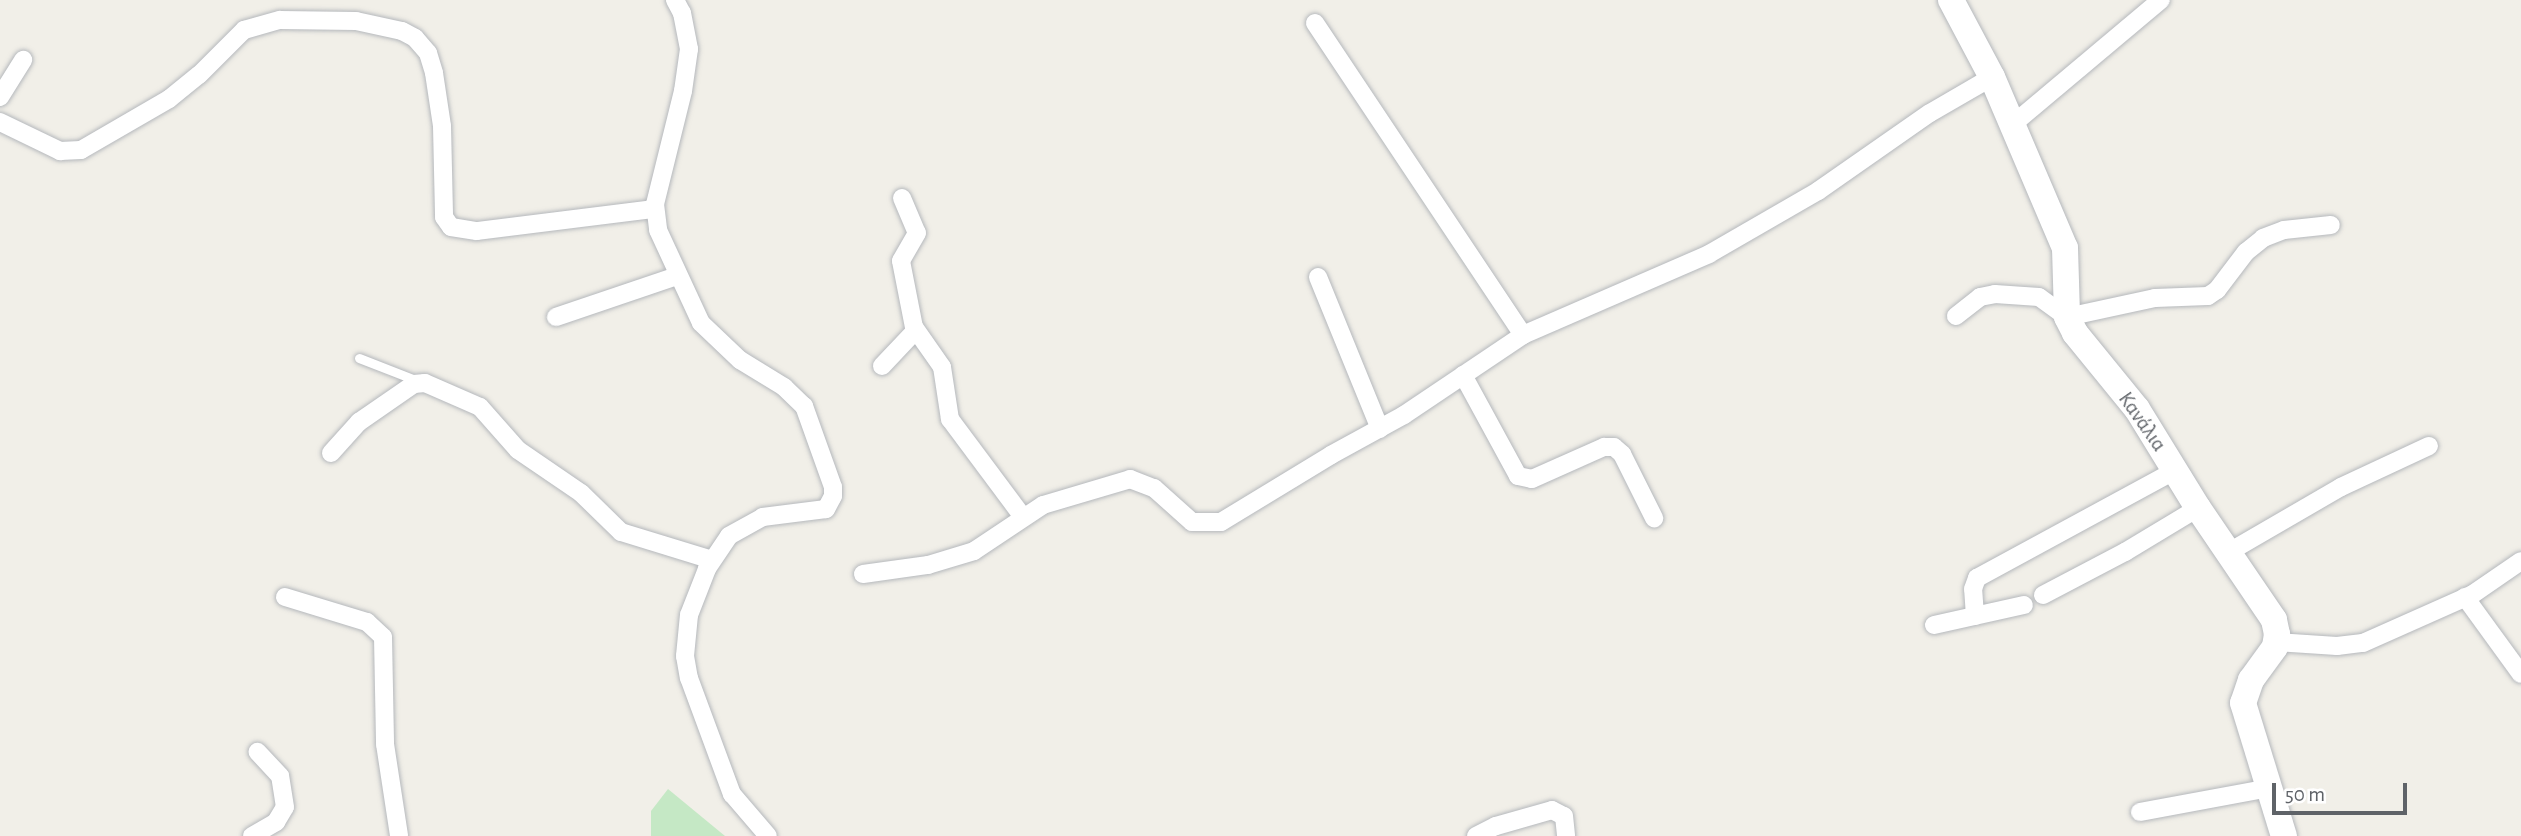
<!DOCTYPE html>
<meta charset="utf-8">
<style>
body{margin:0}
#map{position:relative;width:2521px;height:836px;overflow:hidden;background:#f1efe8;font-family:"Alegreya Sans",sans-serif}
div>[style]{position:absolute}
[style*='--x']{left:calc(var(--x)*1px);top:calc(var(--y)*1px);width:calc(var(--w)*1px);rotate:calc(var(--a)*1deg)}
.green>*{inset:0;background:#c5e8c5}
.roads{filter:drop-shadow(0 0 2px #b5b8bc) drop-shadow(0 0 2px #b5b8bc)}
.lane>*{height:9px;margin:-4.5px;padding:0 4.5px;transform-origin:4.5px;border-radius:4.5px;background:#fff}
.street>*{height:18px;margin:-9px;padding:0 9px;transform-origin:9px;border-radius:9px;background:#fff}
.secondary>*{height:26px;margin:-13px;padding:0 13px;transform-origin:13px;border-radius:13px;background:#fff}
span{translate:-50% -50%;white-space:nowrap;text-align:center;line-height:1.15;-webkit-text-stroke:5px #fff;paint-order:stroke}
.street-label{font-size:21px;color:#5f6368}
.scale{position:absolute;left:2272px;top:783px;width:135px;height:32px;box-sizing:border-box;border:4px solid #5f6368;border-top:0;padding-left:9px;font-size:21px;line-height:24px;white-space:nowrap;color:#5f6368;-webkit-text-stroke:5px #fff;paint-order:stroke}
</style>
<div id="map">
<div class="green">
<i style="clip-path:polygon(668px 789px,725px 836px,651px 836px,651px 811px)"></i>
</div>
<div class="roads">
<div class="lane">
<i style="--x:359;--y:358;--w:63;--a:21.3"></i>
</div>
<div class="street">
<i style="--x:675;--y:0;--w:15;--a:62"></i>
<i style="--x:682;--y:13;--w:37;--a:79"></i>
<i style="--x:689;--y:49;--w:42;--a:98.1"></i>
<i style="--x:683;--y:91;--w:116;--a:103.9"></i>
<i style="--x:655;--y:204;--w:26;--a:83"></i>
<i style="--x:658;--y:230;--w:102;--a:65.2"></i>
<i style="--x:701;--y:323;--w:54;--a:43.5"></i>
<i style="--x:740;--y:360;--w:52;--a:31.5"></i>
<i style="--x:784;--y:387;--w:28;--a:44"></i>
<i style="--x:804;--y:406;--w:86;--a:70.3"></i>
<i style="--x:833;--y:487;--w:9;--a:90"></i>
<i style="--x:833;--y:496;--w:15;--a:118"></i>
<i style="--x:826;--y:509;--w:64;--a:172.8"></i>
<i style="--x:763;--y:517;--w:39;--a:151"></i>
<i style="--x:729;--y:536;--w:40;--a:124"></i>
<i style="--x:707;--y:569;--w:49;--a:111.4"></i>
<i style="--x:689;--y:615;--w:41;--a:95.6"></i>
<i style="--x:685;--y:656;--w:22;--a:80"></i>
<i style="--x:689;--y:678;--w:124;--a:69.7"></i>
<i style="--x:732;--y:794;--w:55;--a:49.4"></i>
<i style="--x:1315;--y:23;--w:375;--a:56.3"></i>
<i style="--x:0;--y:97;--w:44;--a:-58.1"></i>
<i style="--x:0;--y:122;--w:67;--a:25.8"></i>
<i style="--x:60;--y:151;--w:21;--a:-3"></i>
<i style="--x:81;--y:150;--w:102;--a:-30.1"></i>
<i style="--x:169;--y:99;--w:38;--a:-39"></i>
<i style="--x:199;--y:75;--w:64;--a:-45"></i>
<i style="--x:244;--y:30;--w:37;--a:-16"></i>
<i style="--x:280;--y:20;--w:76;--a:0.8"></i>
<i style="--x:356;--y:21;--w:47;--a:12.3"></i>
<i style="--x:402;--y:31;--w:15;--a:28"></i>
<i style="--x:415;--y:38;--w:20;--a:49"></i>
<i style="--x:428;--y:53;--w:21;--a:73"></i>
<i style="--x:434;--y:73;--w:54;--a:81.4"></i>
<i style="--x:442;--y:126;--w:91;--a:88.7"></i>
<i style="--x:444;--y:217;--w:12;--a:55"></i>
<i style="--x:451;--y:227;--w:26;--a:9"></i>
<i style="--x:477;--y:231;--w:178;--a:-7.1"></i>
<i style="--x:2013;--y:124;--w:193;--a:-40"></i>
<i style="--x:902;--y:198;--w:38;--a:67"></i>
<i style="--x:917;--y:233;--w:32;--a:120"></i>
<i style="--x:901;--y:261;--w:67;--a:78.9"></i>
<i style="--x:914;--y:327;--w:49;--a:55"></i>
<i style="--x:942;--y:367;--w:53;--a:81.3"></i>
<i style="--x:950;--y:419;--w:122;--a:53.3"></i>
<i style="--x:1318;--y:277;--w:164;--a:67.8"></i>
<i style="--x:1956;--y:316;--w:31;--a:-38"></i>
<i style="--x:1980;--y:297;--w:15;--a:-11"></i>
<i style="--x:1995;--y:294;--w:44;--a:3.9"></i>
<i style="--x:2039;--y:297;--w:34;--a:36"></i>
<i style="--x:2067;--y:317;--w:90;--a:-12.2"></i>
<i style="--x:2155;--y:298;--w:53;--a:-2.2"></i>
<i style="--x:2208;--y:296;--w:11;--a:-34"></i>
<i style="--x:2217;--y:290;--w:48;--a:-52.7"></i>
<i style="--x:2246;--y:252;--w:22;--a:-39"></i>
<i style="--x:2263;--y:238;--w:22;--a:-21"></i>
<i style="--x:2284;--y:230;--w:47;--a:-6.1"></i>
<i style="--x:556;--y:317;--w:128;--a:-18.7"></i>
<i style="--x:882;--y:366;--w:48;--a:-46.7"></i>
<i style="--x:1463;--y:375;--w:115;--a:61.4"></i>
<i style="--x:1518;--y:476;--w:14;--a:12"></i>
<i style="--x:1532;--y:479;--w:79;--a:-24"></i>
<i style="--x:1604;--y:447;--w:10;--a:0"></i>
<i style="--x:1614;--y:447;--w:11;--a:41"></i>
<i style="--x:1622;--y:454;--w:72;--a:63.4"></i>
<i style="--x:331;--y:453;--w:42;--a:-47.9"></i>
<i style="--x:359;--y:422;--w:67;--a:-34.6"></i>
<i style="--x:414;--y:384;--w:11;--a:-5"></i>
<i style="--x:425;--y:383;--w:60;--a:23.6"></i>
<i style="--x:480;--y:407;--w:57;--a:48.5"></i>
<i style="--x:518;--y:450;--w:76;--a:34.3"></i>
<i style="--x:581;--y:493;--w:56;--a:44.3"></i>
<i style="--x:621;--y:532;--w:95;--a:17.1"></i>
<i style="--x:2229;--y:552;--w:129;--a:-30.1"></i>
<i style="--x:2341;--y:487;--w:97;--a:-25"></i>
<i style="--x:863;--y:574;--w:66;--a:-7.9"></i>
<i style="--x:928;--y:565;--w:48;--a:-16.9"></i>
<i style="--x:974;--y:551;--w:83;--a:-33.7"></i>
<i style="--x:1043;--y:505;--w:91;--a:-16.6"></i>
<i style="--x:1130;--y:479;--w:26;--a:21"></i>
<i style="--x:1154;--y:488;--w:51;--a:41.8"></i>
<i style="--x:1192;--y:522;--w:29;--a:0"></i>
<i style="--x:1221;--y:522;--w:129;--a:-31.3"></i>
<i style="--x:1331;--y:455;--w:83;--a:-28.7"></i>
<i style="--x:1404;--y:415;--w:143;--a:-33.9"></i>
<i style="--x:1523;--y:335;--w:203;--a:-23.5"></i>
<i style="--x:1709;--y:254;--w:126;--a:-30"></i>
<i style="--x:1818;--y:191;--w:136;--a:-34.9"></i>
<i style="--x:1930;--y:113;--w:72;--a:-30.1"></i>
<i style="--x:2043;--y:595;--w:93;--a:-27.7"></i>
<i style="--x:2125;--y:552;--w:85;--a:-31.1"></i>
<i style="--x:285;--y:597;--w:86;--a:17"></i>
<i style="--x:367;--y:622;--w:22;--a:43"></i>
<i style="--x:383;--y:637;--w:107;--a:88.9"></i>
<i style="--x:385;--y:744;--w:93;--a:81.3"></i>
<i style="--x:2465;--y:597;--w:95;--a:54"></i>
<i style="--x:1975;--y:616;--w:27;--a:-94"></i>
<i style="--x:1973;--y:589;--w:12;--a:-70"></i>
<i style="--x:1977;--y:578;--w:224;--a:-28.5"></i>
<i style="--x:1934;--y:625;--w:92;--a:-12.5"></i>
<i style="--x:2276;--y:642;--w:61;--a:3.8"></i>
<i style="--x:2337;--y:646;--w:26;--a:-7"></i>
<i style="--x:2363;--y:643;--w:120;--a:-24"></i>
<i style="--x:2473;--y:594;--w:58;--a:-34.5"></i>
<i style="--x:2140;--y:812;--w:131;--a:-10.5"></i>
<i style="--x:252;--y:836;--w:28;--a:-30"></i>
<i style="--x:276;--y:822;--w:17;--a:-59"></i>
<i style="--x:285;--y:807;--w:31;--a:-99"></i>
<i style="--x:280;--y:776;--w:33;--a:-133"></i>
<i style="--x:1476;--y:836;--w:22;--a:-27"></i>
<i style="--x:1496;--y:826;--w:58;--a:-15.9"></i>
<i style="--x:1552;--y:810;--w:13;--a:27"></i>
<i style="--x:1564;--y:816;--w:20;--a:84"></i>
</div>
<div class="secondary">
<i style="--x:1951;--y:0;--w:87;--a:62"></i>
<i style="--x:1992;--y:77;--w:186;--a:66.9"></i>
<i style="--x:2065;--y:248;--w:69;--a:88.3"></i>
<i style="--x:2067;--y:317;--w:18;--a:63"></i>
<i style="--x:2075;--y:333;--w:98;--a:50.8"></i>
<i style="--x:2137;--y:409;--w:116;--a:58.4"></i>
<i style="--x:2198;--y:508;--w:135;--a:55.8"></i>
<i style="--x:2274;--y:620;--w:14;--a:78"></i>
<i style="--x:2277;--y:634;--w:13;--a:99"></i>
<i style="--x:2275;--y:647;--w:41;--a:126"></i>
<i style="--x:2251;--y:680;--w:24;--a:109"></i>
<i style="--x:2243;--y:703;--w:139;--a:72.9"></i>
</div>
</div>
<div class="street-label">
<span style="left:2142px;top:422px;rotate:55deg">Κανάλια</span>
</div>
<div class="scale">50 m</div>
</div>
